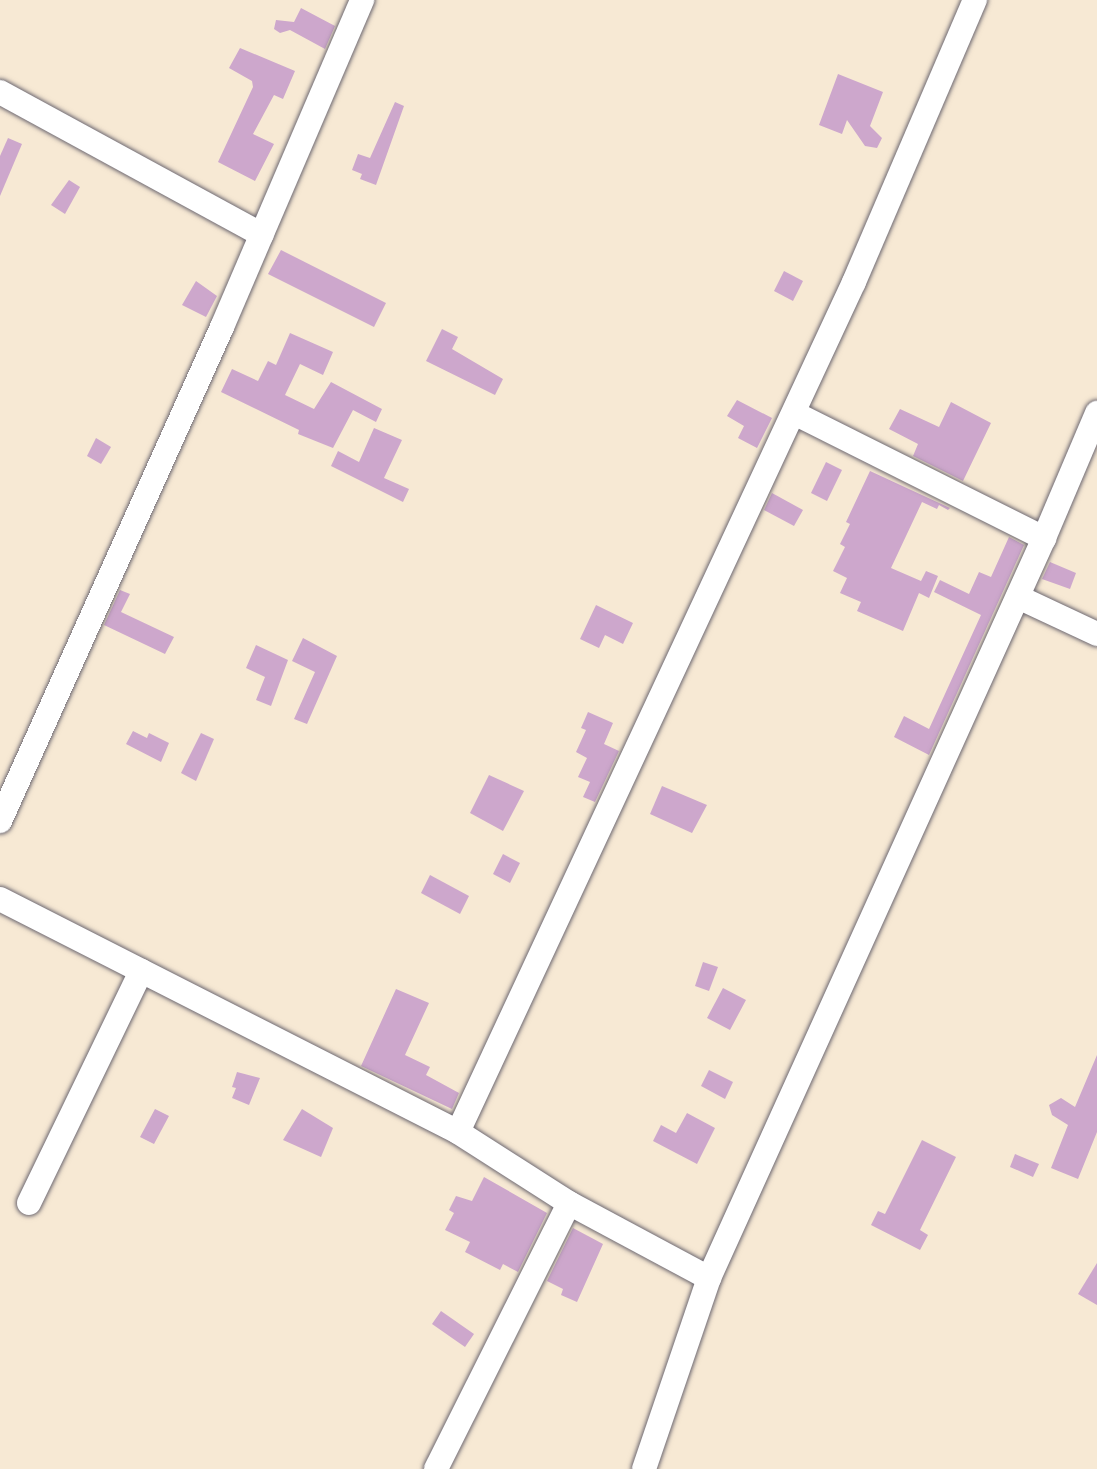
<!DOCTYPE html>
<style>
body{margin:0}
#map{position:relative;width:1097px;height:1469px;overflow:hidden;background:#f7e9d4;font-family:Alegreya,serif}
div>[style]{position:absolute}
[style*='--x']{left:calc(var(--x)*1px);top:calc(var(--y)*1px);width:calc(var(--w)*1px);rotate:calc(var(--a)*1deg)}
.building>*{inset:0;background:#cda7cc}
.roads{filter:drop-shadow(0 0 2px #6d6871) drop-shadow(0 0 2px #6d6871)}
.minor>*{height:24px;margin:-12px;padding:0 12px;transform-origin:12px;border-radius:12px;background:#fff}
span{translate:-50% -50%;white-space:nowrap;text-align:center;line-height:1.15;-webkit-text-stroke:8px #fdfcf7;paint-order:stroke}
</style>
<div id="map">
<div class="building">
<i style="clip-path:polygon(301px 8px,335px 26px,325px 49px,290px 30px,280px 33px,274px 29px,276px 20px,294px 22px)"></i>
<i style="clip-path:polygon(240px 48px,295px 71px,283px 99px,274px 95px,253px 134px,274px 144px,255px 181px,218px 162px,253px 87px,252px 81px,229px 68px)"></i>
<i style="clip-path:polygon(838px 74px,883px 92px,870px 126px,882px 138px,877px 148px,865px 146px,847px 120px,842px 134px,819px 125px)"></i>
<i style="clip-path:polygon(395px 102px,404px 106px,376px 185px,360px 179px,362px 174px,352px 170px,358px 154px,370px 158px)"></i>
<i style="clip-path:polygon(8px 138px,22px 144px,0 196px,0 156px)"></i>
<i style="clip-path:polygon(69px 180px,80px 187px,65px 214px,51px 205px)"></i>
<i style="clip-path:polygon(281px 250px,386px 303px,374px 327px,268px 274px)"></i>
<i style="clip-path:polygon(784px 271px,803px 281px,793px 301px,774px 291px)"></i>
<i style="clip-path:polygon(196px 281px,217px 296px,206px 317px,182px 305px)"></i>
<i style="clip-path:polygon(442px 329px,458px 337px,452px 349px,503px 379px,495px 395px,426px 361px)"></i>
<i style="clip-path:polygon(290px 333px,333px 352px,323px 375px,300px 364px,285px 395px,314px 409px,331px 382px,382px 409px,376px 422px,353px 410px,333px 448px,298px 434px,299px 430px,221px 392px,232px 369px,258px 381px,268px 361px,276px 365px)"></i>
<i style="clip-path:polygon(737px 400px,772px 418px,757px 448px,738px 438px,744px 426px,727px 416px)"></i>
<i style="clip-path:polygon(951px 402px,991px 423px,963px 481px,913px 456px,918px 444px,889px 429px,900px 409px,939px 427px)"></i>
<i style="clip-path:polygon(374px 428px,402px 440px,384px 478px,409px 489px,403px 502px,331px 466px,338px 451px,359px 462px)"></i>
<i style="clip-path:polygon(96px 438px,111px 447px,101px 464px,87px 456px)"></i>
<i style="clip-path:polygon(826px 462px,842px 470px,827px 501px,811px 493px)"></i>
<i style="clip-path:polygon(870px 471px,950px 508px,948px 510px,939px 505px,937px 509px,922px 502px,891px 568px,921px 581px,926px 571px,938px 576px,929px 598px,919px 593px,903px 631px,857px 611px,861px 602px,840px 593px,847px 578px,833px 571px,845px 547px,840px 544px,850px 524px,846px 522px)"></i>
<i style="clip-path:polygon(772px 493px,803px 510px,794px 526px,764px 510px)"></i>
<i style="clip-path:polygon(1009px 537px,1024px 545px,929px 755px,894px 737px,904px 716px,929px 729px,981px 615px,934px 592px,940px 580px,969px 594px,979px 572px,991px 577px)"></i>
<i style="clip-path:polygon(1050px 562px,1076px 573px,1070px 589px,1042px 579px)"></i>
<i style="clip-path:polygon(120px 590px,130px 594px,121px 612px,174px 637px,165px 654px,104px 625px)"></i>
<i style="clip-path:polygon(596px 605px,633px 623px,623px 644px,605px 635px,599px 648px,580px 639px)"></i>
<i style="clip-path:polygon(303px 638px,337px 656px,307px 724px,294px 719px,315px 672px,292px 661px)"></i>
<i style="clip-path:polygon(256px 645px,288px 660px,271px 706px,256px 700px,265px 677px,246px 668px)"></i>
<i style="clip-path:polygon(588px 712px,613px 723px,604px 744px,619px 751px,595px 802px,583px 797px,590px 782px,578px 777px,587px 758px,576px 752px,586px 730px,581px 728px)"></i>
<i style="clip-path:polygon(133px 731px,147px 738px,149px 733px,169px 743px,161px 762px,126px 744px)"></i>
<i style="clip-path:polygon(201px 733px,214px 739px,196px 781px,181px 773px)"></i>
<i style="clip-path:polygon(489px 775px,524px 791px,503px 831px,470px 813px)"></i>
<i style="clip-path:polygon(662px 786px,707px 805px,692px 833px,650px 814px)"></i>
<i style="clip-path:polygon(503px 854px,520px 863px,510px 883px,493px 874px)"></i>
<i style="clip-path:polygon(430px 875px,469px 896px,460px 914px,421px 893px)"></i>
<i style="clip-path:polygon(703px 962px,718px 967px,709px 991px,695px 986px)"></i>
<i style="clip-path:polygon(723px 988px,746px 1000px,730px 1030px,707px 1018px)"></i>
<i style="clip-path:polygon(396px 989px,429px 1003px,405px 1055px,430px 1067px,426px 1075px,459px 1093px,452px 1109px,361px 1066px)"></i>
<i style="clip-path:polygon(1097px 1055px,1097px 1132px,1078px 1179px,1051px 1168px,1068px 1125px,1052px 1115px,1049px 1105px,1061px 1098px,1075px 1107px)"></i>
<i style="clip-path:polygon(709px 1070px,733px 1082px,725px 1099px,701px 1086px)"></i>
<i style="clip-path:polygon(237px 1072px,260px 1078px,249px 1105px,232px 1098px,236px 1088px,232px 1087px)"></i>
<i style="clip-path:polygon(155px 1109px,169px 1116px,154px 1144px,140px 1137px)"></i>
<i style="clip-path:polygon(302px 1109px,333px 1128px,321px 1157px,283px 1140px)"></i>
<i style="clip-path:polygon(687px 1113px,715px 1128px,697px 1164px,653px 1141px,661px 1125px,676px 1133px)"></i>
<i style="clip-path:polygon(922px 1140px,956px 1157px,920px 1230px,928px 1235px,920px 1250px,871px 1225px,878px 1211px,885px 1214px)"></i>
<i style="clip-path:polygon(1015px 1154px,1039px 1164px,1033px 1177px,1010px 1167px)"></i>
<i style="clip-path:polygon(484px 1177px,547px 1213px,518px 1272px,503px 1264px,500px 1270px,465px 1252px,470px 1242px,445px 1230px,454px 1213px,449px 1210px,456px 1196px,472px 1201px)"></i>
<i style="clip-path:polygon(573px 1228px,603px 1244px,577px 1302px,561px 1295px,563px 1289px,547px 1281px)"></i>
<i style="clip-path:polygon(1097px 1263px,1097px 1305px,1078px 1294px)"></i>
<i style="clip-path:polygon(441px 1311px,474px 1334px,465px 1347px,432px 1324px)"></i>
</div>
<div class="roads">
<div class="minor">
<i style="--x:0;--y:92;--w:298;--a:28.6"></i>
<i style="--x:794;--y:413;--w:280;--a:26.6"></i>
<i style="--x:1018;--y:597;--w:87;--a:25.1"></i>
<i style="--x:0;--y:821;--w:542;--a:-65.8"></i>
<i style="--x:222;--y:327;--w:356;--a:-66.8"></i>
<i style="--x:0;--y:899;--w:514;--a:26.96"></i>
<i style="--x:458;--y:1132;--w:132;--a:32.6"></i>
<i style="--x:569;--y:1203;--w:159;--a:28.2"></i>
<i style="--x:709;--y:1278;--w:812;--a:-65.64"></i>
<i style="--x:1044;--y:538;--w:136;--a:-67"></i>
<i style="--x:458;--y:1132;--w:938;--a:-65.02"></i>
<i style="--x:854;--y:282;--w:307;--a:-66.8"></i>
<i style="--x:29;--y:1203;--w:258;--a:-64.2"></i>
<i style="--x:436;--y:1469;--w:297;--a:-63.4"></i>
<i style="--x:644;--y:1469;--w:202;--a:-71.2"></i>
</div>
</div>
</div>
